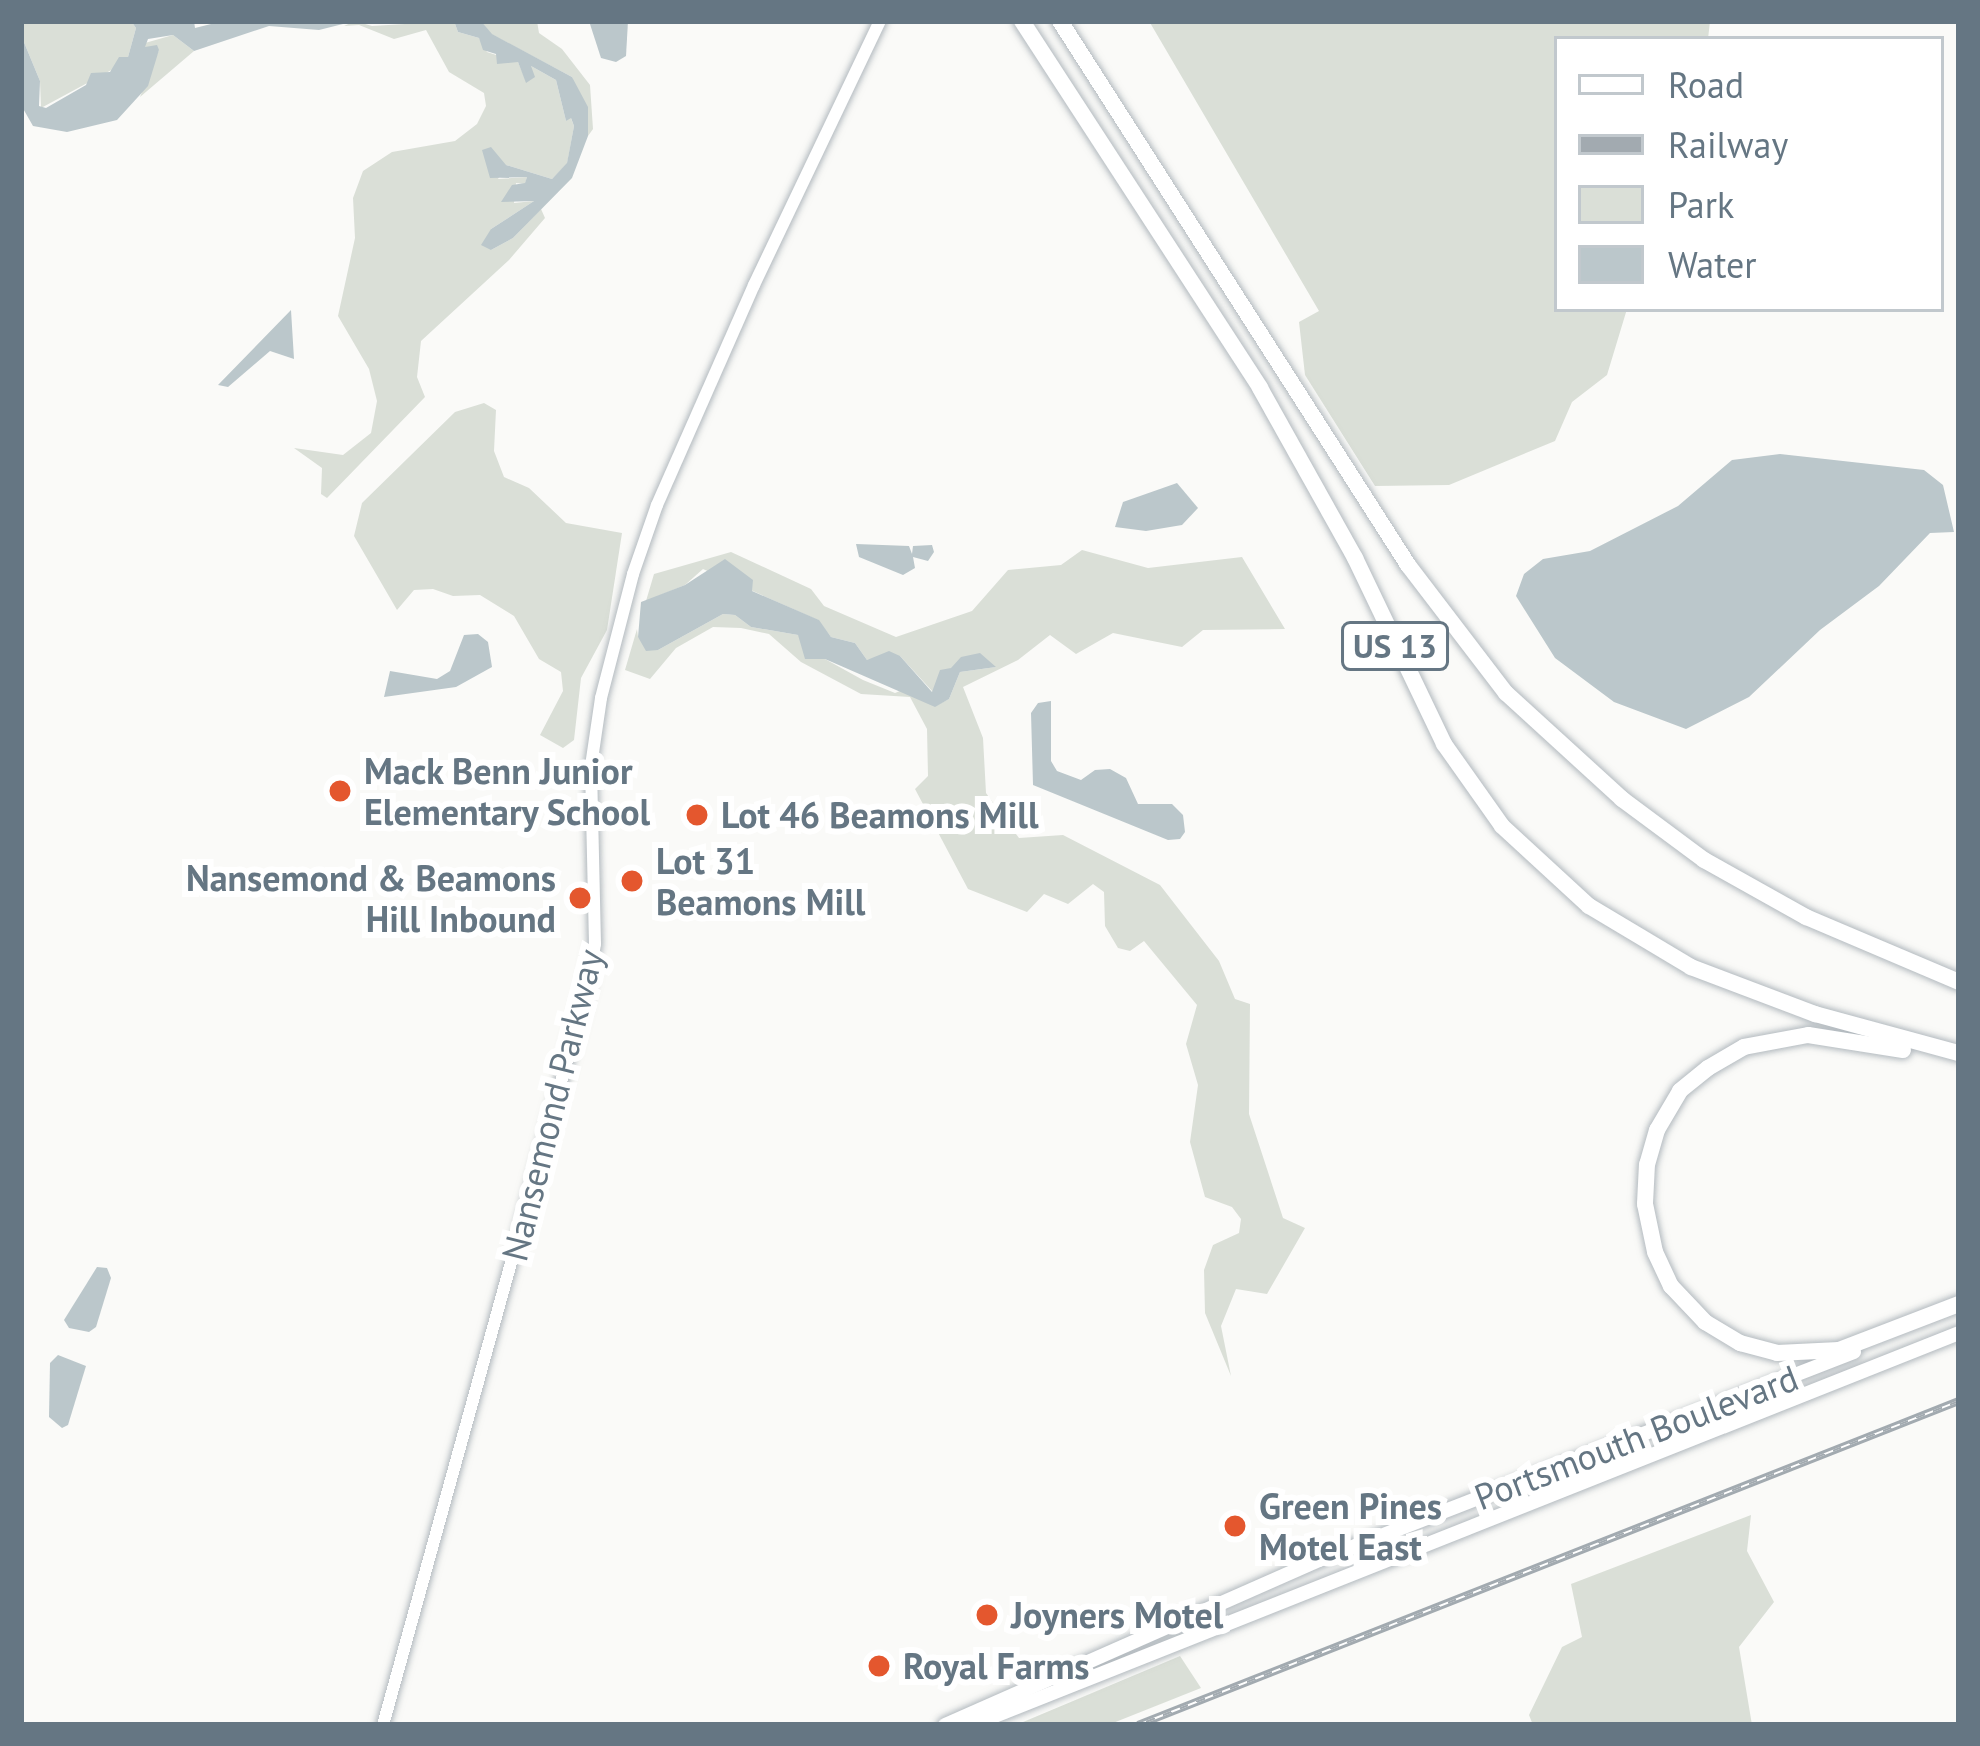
<!DOCTYPE html>
<style>
body{margin:0}
#map{position:relative;width:1980px;height:1746px;overflow:hidden;background:#fafaf8;font-family:"PT Sans",sans-serif}
div>[style]{position:absolute}
[style*='--x']{left:calc(var(--x)*1px);top:calc(var(--y)*1px);width:calc(var(--w)*1px);rotate:calc(var(--a)*1deg)}
.green>*{inset:0;background:#dadfd7}
.water>*{inset:0;background:#bbc7cb}
.roads{filter:drop-shadow(0 0 3px #b3babf) drop-shadow(0 0 3px #b3babf)}
.secondary>*{height:12px;margin:-6px;padding:0 6px;transform-origin:6px;border-radius:6px;background:#fff}
.primary>*{height:14px;margin:-7px;padding:0 7px;transform-origin:7px;border-radius:7px;background:#fff}
.highway>*{height:16px;margin:-8px;padding:0 8px;transform-origin:8px;border-radius:8px;background:#fff}
.rail>*{height:8px;margin-top:-4px;transform-origin:0;background:repeating-linear-gradient(90deg,#fff 0 9px,#a2aab0 0 18px);box-sizing:border-box;border-block:3px solid #a2aab0}
.dots>*{width:33px;height:33px;translate:-50% -50%;box-sizing:border-box;border:6px solid #fff;border-radius:50%}
span{translate:-50% -50%;white-space:nowrap;text-align:center;line-height:1.15;-webkit-text-stroke:12px #fff;paint-order:stroke}
.shield-label span{padding:3px 9px;background:#fff;border:3px solid;border-radius:9px;-webkit-text-stroke-width:0}
.shield-label{font-size:33px;color:#657683;font-weight:700}
.poi-label{font-size:36px;color:#657683;font-weight:700}
.left{translate:0 -50%;text-align:left}
.right{translate:-100% -50%;text-align:right}
.street-label{font-size:36px;color:#657683}
.frame{position:absolute;inset:0;border:24px solid #657683;pointer-events:none}
.legend{position:absolute;left:1554px;top:36px;width:390px;height:276px;box-sizing:border-box;background:#fff;border:3px solid #c1c8cd;margin:0;padding:15px 21px;list-style:none;font-size:36px;color:#657683}
.legend li{display:flex;align-items:center;gap:24px;height:60px}
.legend b{width:60px;border:3px solid #c1c8cd}
</style>
<div id="map">
<div class="green">
<i style="clip-path:polygon(21px 21px,131px 21px,136px 28px,128px 57px,117px 67px,41px 108px,40px 81px,21px 35px)"></i>
<i style="clip-path:polygon(355px 21px,372px 26px,454px 21px,458px 32px,479px 38px,487px 52px,518px 62px,526px 81px,531px 66px,556px 80px,566px 121px,570px 116px,574px 126px,567px 164px,552px 179px,506px 165px,498px 179px,527px 177px,525px 184px,516px 183px,514px 203px,534px 201px,491px 229px,491px 250px,513px 238px,541px 209px,545px 218px,509px 260px,421px 341px,417px 377px,425px 397px,327px 498px,321px 494px,322px 468px,294px 448px,343px 455px,371px 433px,377px 401px,369px 369px,338px 316px,355px 238px,353px 198px,363px 171px,392px 152px,455px 141px,477px 124px,486px 106px,484px 93px,449px 72px,426px 30px,394px 39px,359px 25px,344px 26px)"></i>
<i style="clip-path:polygon(481px 21px,537px 21px,539px 33px,562px 49px,590px 85px,593px 129px,588px 136px,572px 77px,491px 34px)"></i>
<i style="clip-path:polygon(1149px 21px,1710px 21px,1708px 39px,1557px 39px,1557px 309px,1627px 309px,1607px 375px,1572px 402px,1555px 441px,1449px 485px,1375px 486px,1305px 375px,1299px 322px,1319px 311px)"></i>
<i style="clip-path:polygon(173px 35px,194px 51px,140px 97px,159px 50px,144px 48px,145px 43px)"></i>
<i style="clip-path:polygon(484px 403px,496px 410px,494px 451px,504px 477px,529px 488px,566px 523px,622px 533px,607px 630px,581px 678px,574px 740px,563px 748px,540px 735px,563px 691px,561px 672px,539px 659px,514px 616px,480px 595px,453px 596px,433px 589px,414px 590px,397px 610px,354px 536px,362px 503px,455px 412px)"></i>
<i style="clip-path:polygon(1082px 550px,1148px 568px,1242px 557px,1285px 629px,1203px 630px,1182px 647px,1113px 633px,1076px 654px,1050px 635px,1018px 660px,963px 687px,983px 738px,986px 793px,1019px 838px,1063px 835px,1160px 885px,1219px 961px,1235px 999px,1250px 1004px,1249px 1114px,1283px 1218px,1305px 1228px,1267px 1294px,1236px 1289px,1221px 1326px,1231px 1376px,1205px 1313px,1204px 1270px,1213px 1245px,1239px 1233px,1241px 1219px,1232px 1207px,1205px 1197px,1190px 1142px,1198px 1085px,1186px 1044px,1197px 1005px,1144px 941px,1130px 951px,1118px 948px,1105px 926px,1104px 892px,1093px 884px,1068px 904px,1044px 894px,1027px 912px,968px 889px,915px 789px,928px 776px,927px 729px,910px 697px,861px 694px,801px 662px,769px 634px,741px 628px,713px 627px,676px 648px,650px 679px,625px 670px,637px 629px,638px 637px,658px 650px,723px 614px,735px 615px,751px 627px,798px 635px,825px 659px,863px 680px,895px 693px,905px 689px,935px 706px,949px 699px,960px 672px,996px 667px,951px 668px,933px 692px,900px 656px,867px 660px,855px 643px,831px 637px,818px 620px,703px 569px,685px 585px,646px 601px,654px 574px,731px 552px,811px 589px,824px 606px,896px 637px,972px 611px,1008px 570px,1061px 565px)"></i>
<i style="clip-path:polygon(1751px 1515px,1747px 1551px,1774px 1602px,1739px 1647px,1752px 1725px,1533px 1725px,1529px 1715px,1562px 1647px,1582px 1637px,1571px 1584px)"></i>
<i style="clip-path:polygon(1180px 1656px,1201px 1688px,1108px 1725px,1016px 1725px)"></i>
</div>
<div class="water">
<i style="clip-path:polygon(131px 21px,194px 21px,195px 28px,223px 21px,355px 21px,319px 30px,269px 26px,194px 51px,173px 35px,148px 39px,145px 47px,157px 45px,159px 50px,148px 86px,117px 120px,67px 132px,33px 126px,21px 105px,21px 35px,40px 81px,39px 106px,46px 108px,86px 85px,91px 73px,110px 72px,119px 57px,128px 57px,136px 28px)"></i>
<i style="clip-path:polygon(454px 21px,481px 21px,492px 34px,572px 77px,588px 107px,588px 136px,572px 178px,513px 238px,491px 250px,481px 245px,491px 229px,534px 201px,501px 202px,512px 185px,525px 183px,527px 177px,490px 178px,482px 150px,491px 147px,506px 165px,552px 179px,567px 163px,574px 126px,571px 118px,566px 121px,556px 80px,531px 66px,535px 77px,526px 83px,518px 62px,497px 64px,496px 54px,483px 50px,479px 38px,458px 32px)"></i>
<i style="clip-path:polygon(589px 21px,628px 21px,626px 56px,616px 62px,601px 58px)"></i>
<i style="clip-path:polygon(291px 310px,294px 359px,270px 351px,228px 387px,218px 385px)"></i>
<i style="clip-path:polygon(1780px 454px,1924px 470px,1943px 485px,1954px 532px,1930px 533px,1879px 586px,1820px 630px,1749px 697px,1686px 729px,1614px 702px,1555px 658px,1516px 596px,1524px 574px,1543px 559px,1590px 551px,1678px 506px,1732px 460px)"></i>
<i style="clip-path:polygon(1177px 483px,1198px 508px,1182px 525px,1146px 531px,1115px 527px,1123px 502px)"></i>
<i style="clip-path:polygon(856px 544px,909px 546px,912px 554px,913px 546px,932px 545px,934px 552px,928px 561px,913px 557px,915px 568px,903px 575px,859px 557px)"></i>
<i style="clip-path:polygon(725px 559px,753px 580px,752px 591px,819px 620px,831px 637px,855px 643px,867px 660px,889px 651px,900px 656px,932px 692px,940px 670px,951px 668px,961px 657px,980px 653px,996px 667px,960px 672px,949px 699px,935px 707px,825px 659px,805px 659px,798px 635px,751px 627px,735px 615px,723px 614px,658px 650px,646px 651px,638px 637px,641px 602px,685px 585px)"></i>
<i style="clip-path:polygon(478px 634px,488px 642px,492px 667px,456px 687px,384px 697px,390px 671px,437px 679px,450px 671px,464px 635px)"></i>
<i style="clip-path:polygon(1051px 701px,1051px 761px,1057px 771px,1081px 780px,1095px 770px,1110px 769px,1126px 778px,1138px 804px,1172px 804px,1183px 815px,1185px 832px,1180px 839px,1168px 840px,1033px 785px,1031px 713px,1038px 703px)"></i>
<i style="clip-path:polygon(97px 1267px,107px 1268px,111px 1278px,96px 1327px,89px 1332px,69px 1328px,64px 1320px)"></i>
<i style="clip-path:polygon(58px 1355px,86px 1366px,68px 1425px,62px 1428px,49px 1417px,50px 1363px)"></i>
</div>
<div class="roads">
<div class="secondary">
<i style="--x:383;--y:1725;--w:768;--a:-74.52"></i>
<i style="--x:588;--y:985;--w:42;--a:-80.3"></i>
<i style="--x:595;--y:944;--w:178;--a:-91.3"></i>
<i style="--x:591;--y:766;--w:69;--a:-81.6"></i>
<i style="--x:601;--y:698;--w:128;--a:-75.5"></i>
<i style="--x:633;--y:574;--w:73;--a:-70.8"></i>
<i style="--x:657;--y:505;--w:240;--a:-66.2"></i>
<i style="--x:754;--y:285;--w:293;--a:-64.5"></i>
</div>
<div class="primary">
<i style="--x:945;--y:1725;--w:409;--a:-23.8"></i>
<i style="--x:1319;--y:1560;--w:574;--a:-21.25"></i>
<i style="--x:972;--y:1725;--w:1062;--a:-21.66"></i>
</div>
<div class="highway">
<i style="--x:1022;--y:21;--w:437;--a:57"></i>
<i style="--x:1260;--y:388;--w:195;--a:60.8"></i>
<i style="--x:1355;--y:558;--w:206;--a:64.4"></i>
<i style="--x:1444;--y:744;--w:100;--a:54.7"></i>
<i style="--x:1502;--y:826;--w:118;--a:42.6"></i>
<i style="--x:1589;--y:906;--w:119;--a:30.9"></i>
<i style="--x:1691;--y:967;--w:133;--a:20.8"></i>
<i style="--x:1815;--y:1014;--w:149;--a:15.2"></i>
<i style="--x:1060;--y:21;--w:646;--a:57.39"></i>
<i style="--x:1408;--y:565;--w:161;--a:52.6"></i>
<i style="--x:1506;--y:693;--w:157;--a:42.4"></i>
<i style="--x:1622;--y:799;--w:102;--a:36.6"></i>
<i style="--x:1704;--y:860;--w:117;--a:29.2"></i>
<i style="--x:1806;--y:917;--w:166;--a:23"></i>
<i style="--x:1903;--y:1050;--w:96;--a:-171"></i>
<i style="--x:1808;--y:1035;--w:65;--a:169.4"></i>
<i style="--x:1744;--y:1047;--w:42;--a:149.7"></i>
<i style="--x:1708;--y:1068;--w:36;--a:141"></i>
<i style="--x:1680;--y:1091;--w:45;--a:120.5"></i>
<i style="--x:1657;--y:1130;--w:35;--a:106"></i>
<i style="--x:1647;--y:1164;--w:40;--a:92.9"></i>
<i style="--x:1645;--y:1204;--w:49;--a:78.2"></i>
<i style="--x:1655;--y:1252;--w:38;--a:65"></i>
<i style="--x:1671;--y:1286;--w:50;--a:46.6"></i>
<i style="--x:1705;--y:1322;--w:41;--a:31"></i>
<i style="--x:1740;--y:1343;--w:38;--a:15"></i>
<i style="--x:1777;--y:1353;--w:62;--a:-2.8"></i>
<i style="--x:1839;--y:1350;--w:129;--a:-21"></i>
</div>
</div>
<div class="rail">
<i style="--x:1138;--y:1725;--w:883;--a:-21.54"></i>
</div>
<div class="dots">
<i style="left:340px;top:791px;background:#e4572e"></i>
<i style="left:697px;top:815px;background:#e4572e"></i>
<i style="left:632px;top:881px;background:#e4572e"></i>
<i style="left:580px;top:898px;background:#e4572e"></i>
<i style="left:1235px;top:1526px;background:#e4572e"></i>
<i style="left:987px;top:1615px;background:#e4572e"></i>
<i style="left:879px;top:1666px;background:#e4572e"></i>
</div>
<div class="shield-label">
<span style="left:1395px;top:646px">US 13</span>
</div>
<div class="poi-label">
<span class="left" style="left:364px;top:791px">Mack Benn Junior<br>Elementary School</span>
<span class="left" style="left:721px;top:815px">Lot 46 Beamons Mill</span>
<span class="left" style="left:656px;top:881px">Lot 31<br>Beamons Mill</span>
<span class="right" style="left:556px;top:898px">Nansemond &amp; Beamons<br>Hill Inbound</span>
<span class="left" style="left:1259px;top:1526px">Green Pines<br>Motel East</span>
<span class="left" style="left:1011px;top:1615px">Joyners Motel</span>
<span class="left" style="left:903px;top:1666px">Royal Farms</span>
</div>
<div class="street-label">
<span style="left:552px;top:1105px;rotate:-76deg">Nansemond Parkway</span>
<span style="left:1636px;top:1437px;rotate:-21deg">Portsmouth Boulevard</span>
</div>
<div class="frame"></div>
<ul class="legend">
<li><b style="height:15px;background:#fff"></b>Road</li>
<li><b style="height:15px;background:#a2aab0"></b>Railway</li>
<li><b style="height:33px;background:#dadfd7"></b>Park</li>
<li><b style="height:33px;background:#bbc7cb"></b>Water</li>
</ul>
</div>
